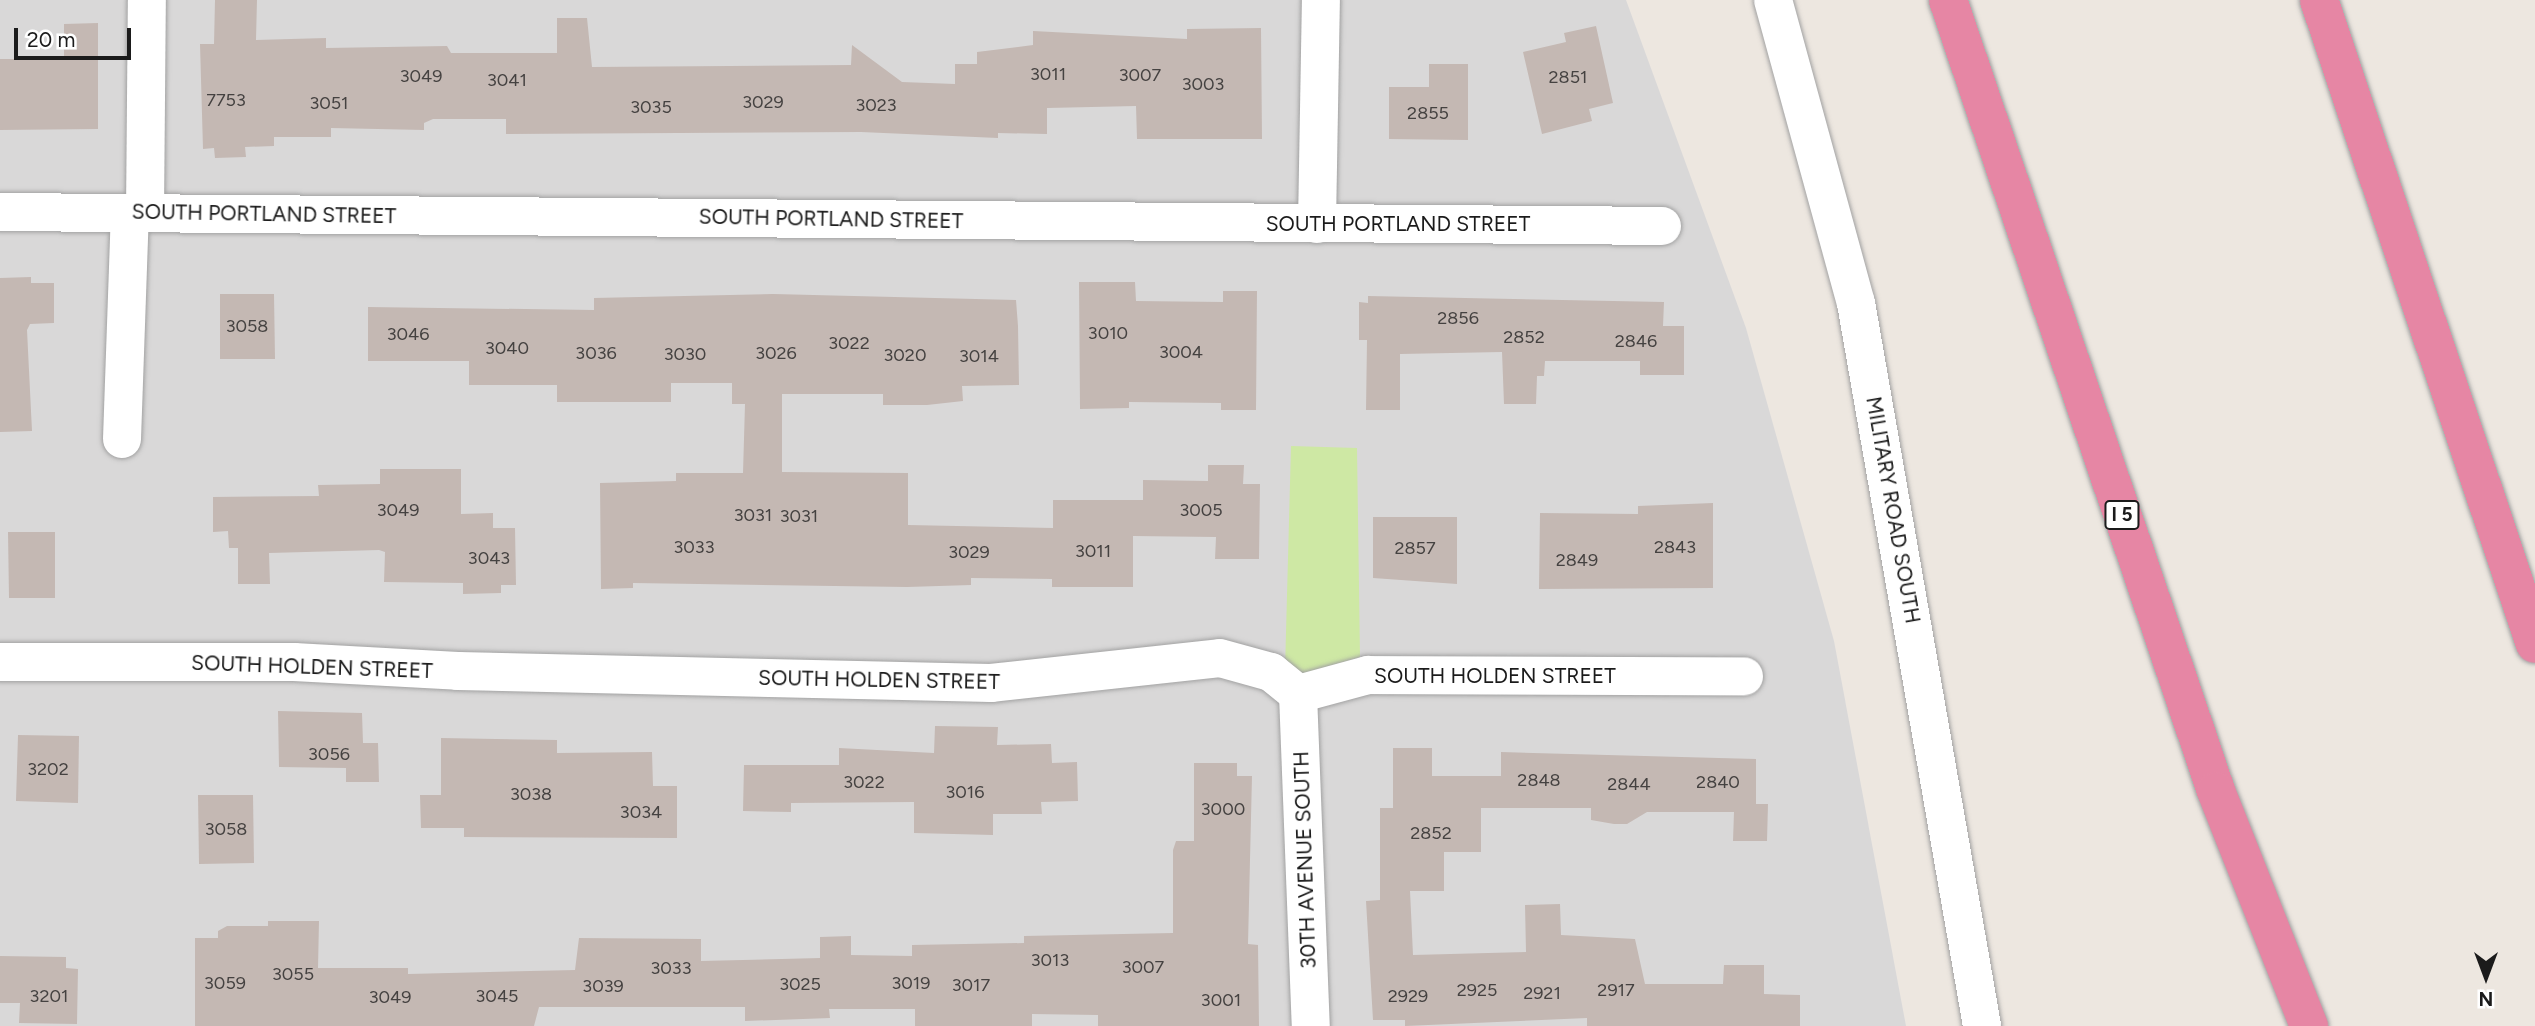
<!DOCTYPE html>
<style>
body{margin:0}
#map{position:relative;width:2535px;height:1026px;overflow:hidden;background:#ede7e0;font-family:Figtree,sans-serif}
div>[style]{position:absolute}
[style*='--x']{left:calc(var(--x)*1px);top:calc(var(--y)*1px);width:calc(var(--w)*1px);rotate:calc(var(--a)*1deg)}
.residential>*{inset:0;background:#d9d8d8}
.grass>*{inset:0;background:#cee8a4}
.building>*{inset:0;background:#c4b8b3}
.roads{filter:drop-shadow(0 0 2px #a2a2a2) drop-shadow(0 0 2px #a2a2a2)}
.street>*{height:38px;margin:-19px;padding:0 19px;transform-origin:19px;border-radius:19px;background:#fff}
.highway>*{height:38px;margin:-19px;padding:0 19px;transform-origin:19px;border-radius:19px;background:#e686a4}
span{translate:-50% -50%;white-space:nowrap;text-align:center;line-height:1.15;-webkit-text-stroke:5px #fff;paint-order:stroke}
.number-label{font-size:18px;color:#454241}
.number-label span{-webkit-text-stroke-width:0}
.shield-label span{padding:2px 5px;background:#fff;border:2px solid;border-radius:5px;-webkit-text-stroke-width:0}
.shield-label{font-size:19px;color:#1b1b1b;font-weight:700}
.street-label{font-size:21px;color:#1b1b1b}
.north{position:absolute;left:2451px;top:942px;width:70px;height:70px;-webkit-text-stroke:5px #fff;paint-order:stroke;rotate:180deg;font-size:19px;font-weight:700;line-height:28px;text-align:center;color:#1b1b1b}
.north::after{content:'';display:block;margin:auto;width:24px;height:32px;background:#1b1b1b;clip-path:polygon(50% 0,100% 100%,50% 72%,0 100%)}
.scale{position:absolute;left:14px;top:28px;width:117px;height:32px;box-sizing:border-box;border:4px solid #1b1b1b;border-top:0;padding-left:9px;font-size:21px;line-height:24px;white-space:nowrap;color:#1b1b1b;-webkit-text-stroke:5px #fff;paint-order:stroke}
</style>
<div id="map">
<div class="residential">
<i style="clip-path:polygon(0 0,1626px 0,1746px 328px,1834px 641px,1906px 1026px,0 1026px)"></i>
</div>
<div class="grass">
<i style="clip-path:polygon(1291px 446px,1357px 448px,1360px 657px,1294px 677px,1285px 670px)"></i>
</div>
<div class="building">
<i style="clip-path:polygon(215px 0,257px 0,256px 40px,326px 38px,326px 48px,447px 46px,451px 53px,557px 53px,557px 18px,587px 18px,592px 67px,851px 65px,852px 45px,902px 82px,955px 84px,955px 64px,977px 64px,977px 52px,1033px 45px,1033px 31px,1187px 39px,1187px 29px,1261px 28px,1262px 139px,1137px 139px,1136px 106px,1047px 108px,1047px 134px,998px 133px,998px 138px,861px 132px,506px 134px,506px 119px,433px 119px,424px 123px,424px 130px,331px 128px,331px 137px,274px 137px,274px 146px,245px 147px,246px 157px,215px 158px,214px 148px,203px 149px,200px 44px,214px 44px)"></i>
<i style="clip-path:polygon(98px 23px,98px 129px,0 130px,0 59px,64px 59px,64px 24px)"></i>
<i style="clip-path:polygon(1596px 26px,1613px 103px,1589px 109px,1592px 121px,1542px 134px,1523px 52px,1566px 42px,1564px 33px)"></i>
<i style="clip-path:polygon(1429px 64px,1468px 64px,1468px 140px,1389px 139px,1389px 87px,1429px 87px)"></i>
<i style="clip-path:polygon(31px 277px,31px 283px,54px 283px,54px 323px,30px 324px,27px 330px,32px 431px,0 432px,0 278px)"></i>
<i style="clip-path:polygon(1079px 282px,1135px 282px,1136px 301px,1223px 302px,1223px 291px,1257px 291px,1256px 410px,1221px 410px,1221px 403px,1129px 402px,1129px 408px,1080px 409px)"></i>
<i style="clip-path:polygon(220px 294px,274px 294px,275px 359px,220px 359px)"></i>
<i style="clip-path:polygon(773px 294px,1016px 300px,1018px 326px,1019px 385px,962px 386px,963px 401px,927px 405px,883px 405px,883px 394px,782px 394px,782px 472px,908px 473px,908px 525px,1053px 528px,1053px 500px,1143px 500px,1143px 480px,1208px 481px,1208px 465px,1244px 465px,1243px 484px,1260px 484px,1259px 559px,1215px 559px,1216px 537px,1133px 536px,1133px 587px,1052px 587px,1052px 579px,971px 578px,971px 585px,907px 587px,633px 583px,633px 588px,601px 589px,600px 483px,676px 481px,676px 473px,743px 473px,745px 404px,732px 404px,732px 383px,671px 383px,671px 402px,557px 402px,557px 385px,469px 385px,469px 361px,368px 361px,368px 307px,594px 310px,594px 298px)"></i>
<i style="clip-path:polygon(1368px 296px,1664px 302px,1663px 326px,1684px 326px,1684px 375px,1640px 375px,1640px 361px,1545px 361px,1544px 376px,1537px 376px,1536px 404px,1504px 404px,1502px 352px,1400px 354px,1400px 410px,1366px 410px,1367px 340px,1359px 340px,1359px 302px,1368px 303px)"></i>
<i style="clip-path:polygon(380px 469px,461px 469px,461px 514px,493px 513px,493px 528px,515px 528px,516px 585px,501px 585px,501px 593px,463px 594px,463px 583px,384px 582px,385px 552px,379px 550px,269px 553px,270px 584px,238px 584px,238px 548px,229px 548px,228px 531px,213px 532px,213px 497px,319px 496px,318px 485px,380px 484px)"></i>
<i style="clip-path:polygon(1713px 503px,1713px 588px,1539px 589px,1540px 513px,1638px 514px,1638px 506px)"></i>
<i style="clip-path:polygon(1373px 517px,1457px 517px,1457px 584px,1373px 578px)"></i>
<i style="clip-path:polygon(8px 532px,55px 532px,55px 598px,9px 598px)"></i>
<i style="clip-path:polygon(278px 711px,362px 713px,363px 743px,378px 743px,379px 782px,346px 782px,346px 768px,279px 767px)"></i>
<i style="clip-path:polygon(935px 726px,998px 727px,997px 745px,1051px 744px,1052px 763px,1077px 762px,1078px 801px,1041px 802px,1042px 814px,993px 814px,993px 835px,914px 833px,914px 802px,791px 803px,791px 812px,743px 811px,744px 765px,839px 765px,839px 748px,934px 753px)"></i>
<i style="clip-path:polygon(18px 735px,79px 736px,78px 803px,16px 801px)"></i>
<i style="clip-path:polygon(441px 738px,557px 740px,557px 753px,652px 752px,653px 786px,677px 786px,677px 838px,464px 837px,464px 828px,421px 828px,420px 795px,441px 795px)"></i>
<i style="clip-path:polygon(1393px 748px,1432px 748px,1432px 776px,1501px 776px,1501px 752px,1756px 759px,1756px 804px,1768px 804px,1767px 841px,1733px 841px,1734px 812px,1647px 812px,1627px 824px,1614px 824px,1591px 820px,1591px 808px,1481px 808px,1481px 852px,1444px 852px,1444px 891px,1410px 891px,1413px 955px,1526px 952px,1525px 905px,1560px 904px,1561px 935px,1635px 939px,1645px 984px,1723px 984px,1724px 965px,1764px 965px,1764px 994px,1800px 995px,1800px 1026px,1587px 1026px,1587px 1018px,1405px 1026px,1405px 1020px,1373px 1020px,1366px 901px,1380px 900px,1380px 808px,1393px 808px)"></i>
<i style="clip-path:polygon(1194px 763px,1237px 763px,1237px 776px,1252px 776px,1248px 944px,1258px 945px,1259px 1026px,1098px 1026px,1098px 1015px,1032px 1014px,1032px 1026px,915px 1026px,915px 1009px,829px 1009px,830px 1018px,745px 1021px,745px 1007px,539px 1007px,534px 1026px,195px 1026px,195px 938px,218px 938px,218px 931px,227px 926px,268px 926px,268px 921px,319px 921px,318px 968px,408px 968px,408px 974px,575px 970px,579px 938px,701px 939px,701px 961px,820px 958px,820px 937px,851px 936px,851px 955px,912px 956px,912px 945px,1024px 943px,1024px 936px,1173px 933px,1173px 850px,1176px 841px,1194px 841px)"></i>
<i style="clip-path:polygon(198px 795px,253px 795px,254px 863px,199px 864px)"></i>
<i style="clip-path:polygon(0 956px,66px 957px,66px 968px,78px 969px,77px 1024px,19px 1023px,20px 1003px,0 1003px)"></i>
</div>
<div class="roads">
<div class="street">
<i style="--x:1773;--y:0;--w:314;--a:74.7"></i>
<i style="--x:1856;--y:303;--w:734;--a:80.11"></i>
<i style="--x:0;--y:212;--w:1662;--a:0.48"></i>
<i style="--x:145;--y:213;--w:213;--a:-89.5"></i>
<i style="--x:1317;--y:224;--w:224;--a:-89"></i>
<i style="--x:122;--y:439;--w:226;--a:-88"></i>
<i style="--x:0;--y:662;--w:294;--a:0"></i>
<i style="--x:294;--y:662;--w:164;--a:3.1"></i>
<i style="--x:458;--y:671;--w:533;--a:1.29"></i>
<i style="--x:991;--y:683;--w:230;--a:-6.2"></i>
<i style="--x:1220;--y:658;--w:53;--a:15.4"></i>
<i style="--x:1271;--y:672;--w:35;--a:39"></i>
<i style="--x:1298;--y:694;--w:73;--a:-15.2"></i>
<i style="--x:1368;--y:675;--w:376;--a:0.2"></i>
<i style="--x:1298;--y:694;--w:332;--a:87.8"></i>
</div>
<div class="highway">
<i style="--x:1948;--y:0;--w:835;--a:71.28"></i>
<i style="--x:2216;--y:791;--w:253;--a:68.4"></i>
<i style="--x:2319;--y:0;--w:679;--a:71.46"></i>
</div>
</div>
<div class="number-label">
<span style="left:1048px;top:74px">3011</span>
<span style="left:1140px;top:75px">3007</span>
<span style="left:421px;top:76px">3049</span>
<span style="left:1568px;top:77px">2851</span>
<span style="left:507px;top:80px">3041</span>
<span style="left:1203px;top:84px">3003</span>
<span style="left:226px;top:100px">7753</span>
<span style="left:763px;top:102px">3029</span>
<span style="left:329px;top:103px">3051</span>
<span style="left:876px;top:105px">3023</span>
<span style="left:651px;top:107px">3035</span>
<span style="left:1428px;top:113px">2855</span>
<span style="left:1458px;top:318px">2856</span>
<span style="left:247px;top:326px">3058</span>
<span style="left:1108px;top:333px">3010</span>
<span style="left:408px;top:334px">3046</span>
<span style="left:1524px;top:337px">2852</span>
<span style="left:1636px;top:341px">2846</span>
<span style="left:849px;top:343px">3022</span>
<span style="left:507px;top:348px">3040</span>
<span style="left:1181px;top:352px">3004</span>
<span style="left:596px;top:353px">3036</span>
<span style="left:776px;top:353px">3026</span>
<span style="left:685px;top:354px">3030</span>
<span style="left:905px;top:355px">3020</span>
<span style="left:979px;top:356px">3014</span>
<span style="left:398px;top:510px">3049</span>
<span style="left:1201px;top:510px">3005</span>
<span style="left:753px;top:515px">3031</span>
<span style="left:799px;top:516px">3031</span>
<span style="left:694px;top:547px">3033</span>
<span style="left:1675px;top:547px">2843</span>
<span style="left:1415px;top:548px">2857</span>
<span style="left:1093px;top:551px">3011</span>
<span style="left:969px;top:552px">3029</span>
<span style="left:489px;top:558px">3043</span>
<span style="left:1577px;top:560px">2849</span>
<span style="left:329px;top:754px">3056</span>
<span style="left:48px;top:769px">3202</span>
<span style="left:1539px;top:780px">2848</span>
<span style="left:864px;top:782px">3022</span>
<span style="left:1718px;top:782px">2840</span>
<span style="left:1629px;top:784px">2844</span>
<span style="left:965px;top:792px">3016</span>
<span style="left:531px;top:794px">3038</span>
<span style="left:1223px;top:809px">3000</span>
<span style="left:641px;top:812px">3034</span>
<span style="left:226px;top:829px">3058</span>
<span style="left:1431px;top:833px">2852</span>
<span style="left:1050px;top:960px">3013</span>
<span style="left:1143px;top:967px">3007</span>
<span style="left:671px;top:968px">3033</span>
<span style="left:293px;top:974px">3055</span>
<span style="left:225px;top:983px">3059</span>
<span style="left:911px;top:983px">3019</span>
<span style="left:800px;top:984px">3025</span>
<span style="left:971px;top:985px">3017</span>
<span style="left:603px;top:986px">3039</span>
<span style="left:1477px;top:990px">2925</span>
<span style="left:1616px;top:990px">2917</span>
<span style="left:1542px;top:993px">2921</span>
<span style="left:49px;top:996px">3201</span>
<span style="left:497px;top:996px">3045</span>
<span style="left:1408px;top:996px">2929</span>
<span style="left:390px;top:997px">3049</span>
<span style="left:1221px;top:1000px">3001</span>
</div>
<div class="shield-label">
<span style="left:2122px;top:515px">I 5</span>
</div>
<div class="street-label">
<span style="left:264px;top:214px;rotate:1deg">SOUTH PORTLAND STREET</span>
<span style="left:831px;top:219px;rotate:1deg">SOUTH PORTLAND STREET</span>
<span style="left:1398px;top:224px">SOUTH PORTLAND STREET</span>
<span style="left:1893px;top:510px;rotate:80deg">MILITARY ROAD SOUTH</span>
<span style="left:312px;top:667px;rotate:2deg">SOUTH HOLDEN STREET</span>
<span style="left:1495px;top:676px">SOUTH HOLDEN STREET</span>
<span style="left:879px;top:680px;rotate:1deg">SOUTH HOLDEN STREET</span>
<span style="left:1305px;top:860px;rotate:-92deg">30TH AVENUE SOUTH</span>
</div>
<div class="north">N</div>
<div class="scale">20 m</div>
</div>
